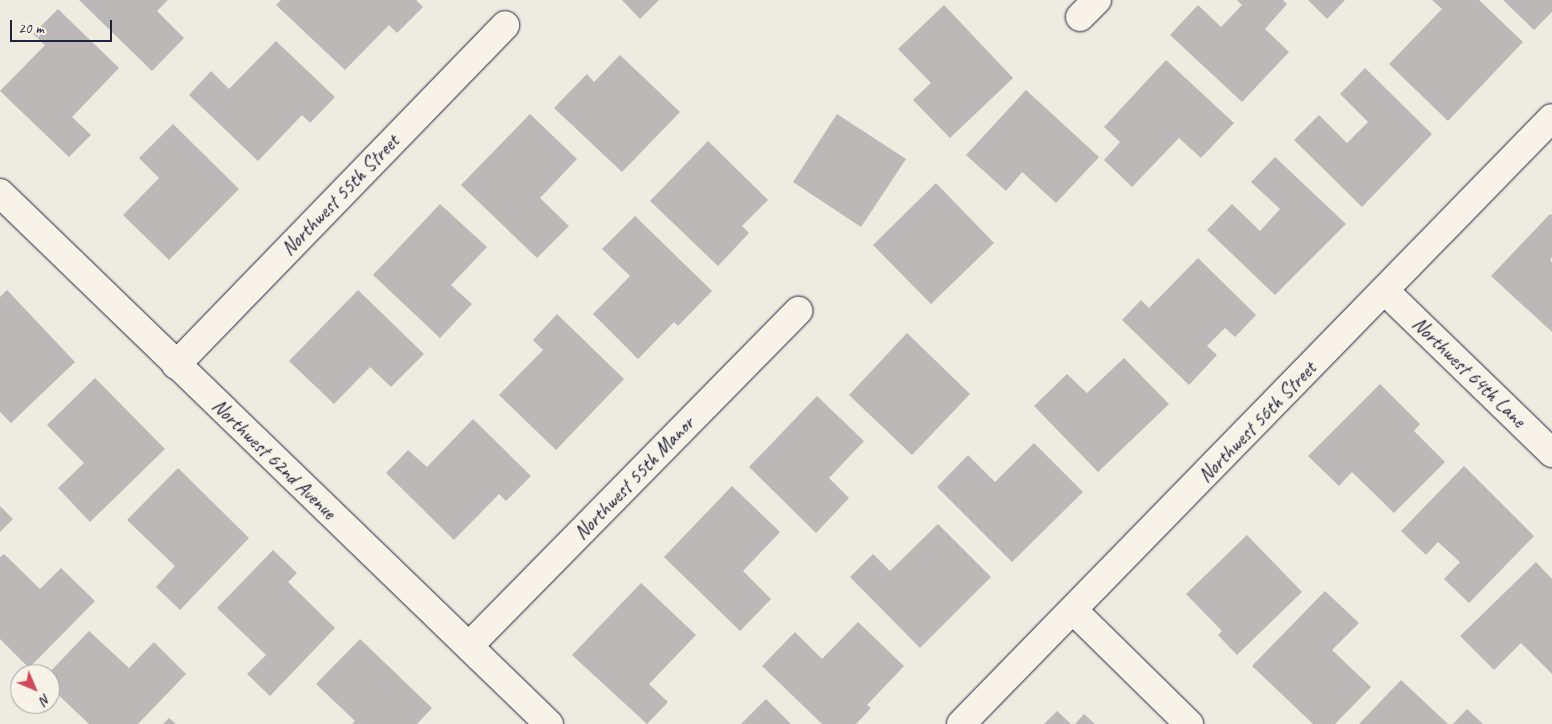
<!DOCTYPE html>
<style>
body{margin:0}
#map{position:relative;width:1552px;height:724px;overflow:hidden;background:#eeebe1;font-family:Caveat,sans-serif}
div>[style]{position:absolute}
[style*='--x']{left:calc(var(--x)*1px);top:calc(var(--y)*1px);width:calc(var(--w)*1px);rotate:calc(var(--a)*1deg)}
.building>*{inset:0;background:#bbb8b7}
.roads{filter:drop-shadow(0 0 1px #22223b) drop-shadow(0 0 1px #22223b)}
.street>*{height:28px;margin:-14px;padding:0 14px;transform-origin:14px;border-radius:14px;background:#f7f3e8}
span{translate:-50% -50%;white-space:nowrap;text-align:center;line-height:1.15;-webkit-text-stroke:4px #f7f3e8;paint-order:stroke}
.street-label{font-size:20px;color:#22223b}
.north{position:absolute;left:10px;top:664px;width:50px;height:50px;box-sizing:border-box;background:#f7f3e8;border:1px solid #a29fa3;border-radius:50%;rotate:135deg;font-size:14px;font-weight:700;line-height:20px;text-align:center;color:#22223b}
.north::after{content:'';display:block;margin:auto;width:18px;height:22px;background:#d1495b;clip-path:polygon(50% 0,100% 100%,50% 72%,0 100%)}
.scale{position:absolute;left:10px;top:20px;width:102px;height:22px;box-sizing:border-box;border:2px solid #22223b;border-top:0;padding-left:6px;font-size:15px;line-height:18px;white-space:nowrap;color:#22223b;-webkit-text-stroke:4px #f7f3e8;paint-order:stroke}
</style>
<div id="map">
<div class="building">
<i style="clip-path:polygon(79px 0,168px 0,157px 11px,184px 38px,152px 71px)"></i>
<i style="clip-path:polygon(281px 0,416px 0,423px 7px,397px 33px,389px 25px,345px 70px,276px 5px)"></i>
<i style="clip-path:polygon(622px 0,659px 0,640px 19px)"></i>
<i style="clip-path:polygon(1237px 0,1283px 0,1287px 4px,1265px 29px,1289px 52px,1242px 102px,1170px 35px,1198px 5px,1221px 27px,1242px 5px)"></i>
<i style="clip-path:polygon(1308px 0,1345px 0,1327px 19px)"></i>
<i style="clip-path:polygon(1432px 0,1479px 0,1523px 42px,1448px 121px,1389px 64px,1442px 9px)"></i>
<i style="clip-path:polygon(1503px 0,1552px 0,1552px 12px,1534px 30px)"></i>
<i style="clip-path:polygon(944px 5px,1013px 78px,950px 138px,913px 100px,931px 83px,898px 49px)"></i>
<i style="clip-path:polygon(58px 9px,119px 68px,72px 117px,91px 135px,69px 157px,0 91px,45px 45px,33px 34px)"></i>
<i style="clip-path:polygon(276px 41px,335px 97px,310px 123px,302px 115px,258px 161px,189px 95px,211px 71px,229px 89px)"></i>
<i style="clip-path:polygon(620px 55px,680px 112px,622px 172px,554px 108px,587px 74px,594px 82px)"></i>
<i style="clip-path:polygon(1166px 60px,1234px 123px,1201px 158px,1179px 138px,1132px 187px,1104px 160px,1120px 142px,1104px 127px)"></i>
<i style="clip-path:polygon(1365px 68px,1432px 134px,1362px 207px,1294px 140px,1319px 115px,1347px 143px,1368px 122px,1340px 94px)"></i>
<i style="clip-path:polygon(1026px 90px,1099px 157px,1056px 203px,1022px 172px,1006px 191px,966px 155px)"></i>
<i style="clip-path:polygon(530px 114px,577px 159px,540px 198px,569px 226px,537px 258px,461px 185px)"></i>
<i style="clip-path:polygon(837px 114px,906px 159px,861px 227px,793px 182px)"></i>
<i style="clip-path:polygon(173px 124px,239px 189px,169px 260px,123px 215px,159px 178px,139px 158px)"></i>
<i style="clip-path:polygon(708px 141px,768px 200px,742px 226px,749px 233px,718px 266px,650px 201px)"></i>
<i style="clip-path:polygon(1275px 157px,1346px 224px,1275px 295px,1207px 230px,1232px 204px,1260px 231px,1280px 209px,1251px 182px)"></i>
<i style="clip-path:polygon(936px 183px,994px 243px,931px 304px,873px 245px)"></i>
<i style="clip-path:polygon(440px 204px,487px 247px,451px 285px,472px 304px,440px 338px,373px 275px)"></i>
<i style="clip-path:polygon(1550px 214px,1552px 215px,1552px 257px,1550px 260px,1552px 262px,1552px 332px,1491px 276px)"></i>
<i style="clip-path:polygon(635px 216px,712px 291px,678px 326px,674px 322px,638px 359px,593px 314px,630px 276px,602px 249px)"></i>
<i style="clip-path:polygon(1198px 258px,1256px 315px,1235px 337px,1225px 328px,1207px 346px,1217px 355px,1189px 385px,1122px 320px,1141px 300px,1149px 308px)"></i>
<i style="clip-path:polygon(7px 290px,75px 362px,11px 423px,0 412px,0 297px)"></i>
<i style="clip-path:polygon(358px 290px,424px 354px,391px 387px,370px 367px,334px 404px,289px 361px)"></i>
<i style="clip-path:polygon(557px 314px,624px 379px,556px 450px,499px 395px,543px 350px,533px 340px)"></i>
<i style="clip-path:polygon(907px 333px,970px 394px,912px 455px,849px 395px)"></i>
<i style="clip-path:polygon(1124px 358px,1169px 404px,1098px 472px,1034px 406px,1067px 374px,1087px 393px)"></i>
<i style="clip-path:polygon(95px 378px,165px 449px,90px 522px,58px 488px,84px 463px,47px 425px)"></i>
<i style="clip-path:polygon(1380px 384px,1420px 424px,1414px 431px,1445px 462px,1394px 513px,1352px 472px,1339px 486px,1308px 456px)"></i>
<i style="clip-path:polygon(817px 396px,864px 441px,829px 478px,849px 498px,816px 533px,749px 467px)"></i>
<i style="clip-path:polygon(473px 419px,531px 476px,506px 501px,499px 494px,454px 540px,386px 473px,408px 450px,427px 467px)"></i>
<i style="clip-path:polygon(1034px 443px,1083px 492px,1012px 562px,937px 487px,968px 455px,995px 482px)"></i>
<i style="clip-path:polygon(1464px 466px,1534px 536px,1469px 603px,1444px 579px,1460px 562px,1438px 542px,1426px 555px,1401px 531px)"></i>
<i style="clip-path:polygon(178px 468px,249px 538px,180px 610px,156px 587px,175px 566px,127px 520px)"></i>
<i style="clip-path:polygon(732px 486px,780px 532px,743px 571px,771px 599px,740px 631px,664px 557px)"></i>
<i style="clip-path:polygon(0 506px,13px 519px,0 532px)"></i>
<i style="clip-path:polygon(938px 524px,991px 577px,920px 648px,850px 577px,873px 554px,890px 571px)"></i>
<i style="clip-path:polygon(1247px 535px,1302px 592px,1237px 655px,1218px 635px,1222px 631px,1186px 594px)"></i>
<i style="clip-path:polygon(273px 550px,297px 573px,288px 582px,335px 628px,270px 696px,247px 674px,266px 655px,217px 608px)"></i>
<i style="clip-path:polygon(4px 554px,40px 589px,61px 568px,95px 601px,29px 668px,0 639px,0 557px)"></i>
<i style="clip-path:polygon(1536px 562px,1552px 579px,1552px 674px,1521px 643px,1494px 670px,1460px 636px)"></i>
<i style="clip-path:polygon(641px 583px,696px 635px,649px 684px,668px 702px,647px 724px,572px 655px)"></i>
<i style="clip-path:polygon(1325px 591px,1359px 623px,1332px 650px,1371px 687px,1335px 724px,1313px 724px,1252px 666px)"></i>
<i style="clip-path:polygon(858px 622px,904px 666px,867px 705px,871px 708px,856px 724px,822px 724px,762px 666px,795px 632px,822px 659px)"></i>
<i style="clip-path:polygon(89px 631px,129px 668px,154px 642px,186px 674px,138px 724px,89px 724px,50px 687px,48px 674px)"></i>
<i style="clip-path:polygon(360px 639px,432px 708px,417px 724px,352px 724px,355px 721px,316px 684px)"></i>
<i style="clip-path:polygon(1401px 680px,1448px 724px,1359px 724px)"></i>
<i style="clip-path:polygon(766px 699px,791px 724px,741px 724px)"></i>
<i style="clip-path:polygon(1467px 709px,1483px 724px,1453px 724px)"></i>
<i style="clip-path:polygon(1057px 711px,1071px 724px,1044px 724px)"></i>
<i style="clip-path:polygon(1084px 714px,1095px 724px,1075px 724px)"></i>
<i style="clip-path:polygon(169px 718px,176px 724px,163px 724px)"></i>
</div>
<div class="roads">
<div class="street">
<i style="--x:1080;--y:17;--w:24;--a:-45"></i>
<i style="--x:0;--y:193;--w:764;--a:44.05"></i>
<i style="--x:1385;--y:291;--w:233;--a:44.1"></i>
<i style="--x:176;--y:365;--w:473;--a:-45.9"></i>
<i style="--x:1073;--y:610;--w:163;--a:44.5"></i>
<i style="--x:469;--y:646;--w:470;--a:-45.5"></i>
<i style="--x:961;--y:724;--w:846;--a:-45.72"></i>
</div>
</div>
<div class="street-label">
<span style="left:340px;top:195px;rotate:-46deg">Northwest 55th Street</span>
<span style="left:1469px;top:372px;rotate:44deg">Northwest 64th Lane</span>
<span style="left:1257px;top:422px;rotate:-46deg">Northwest 56th Street</span>
<span style="left:274px;top:459px;rotate:44deg">Northwest 62nd Avenue</span>
<span style="left:634px;top:478px;rotate:-46deg">Northwest 55th Manor</span>
</div>
<div class="north">N</div>
<div class="scale">20 m</div>
</div>
